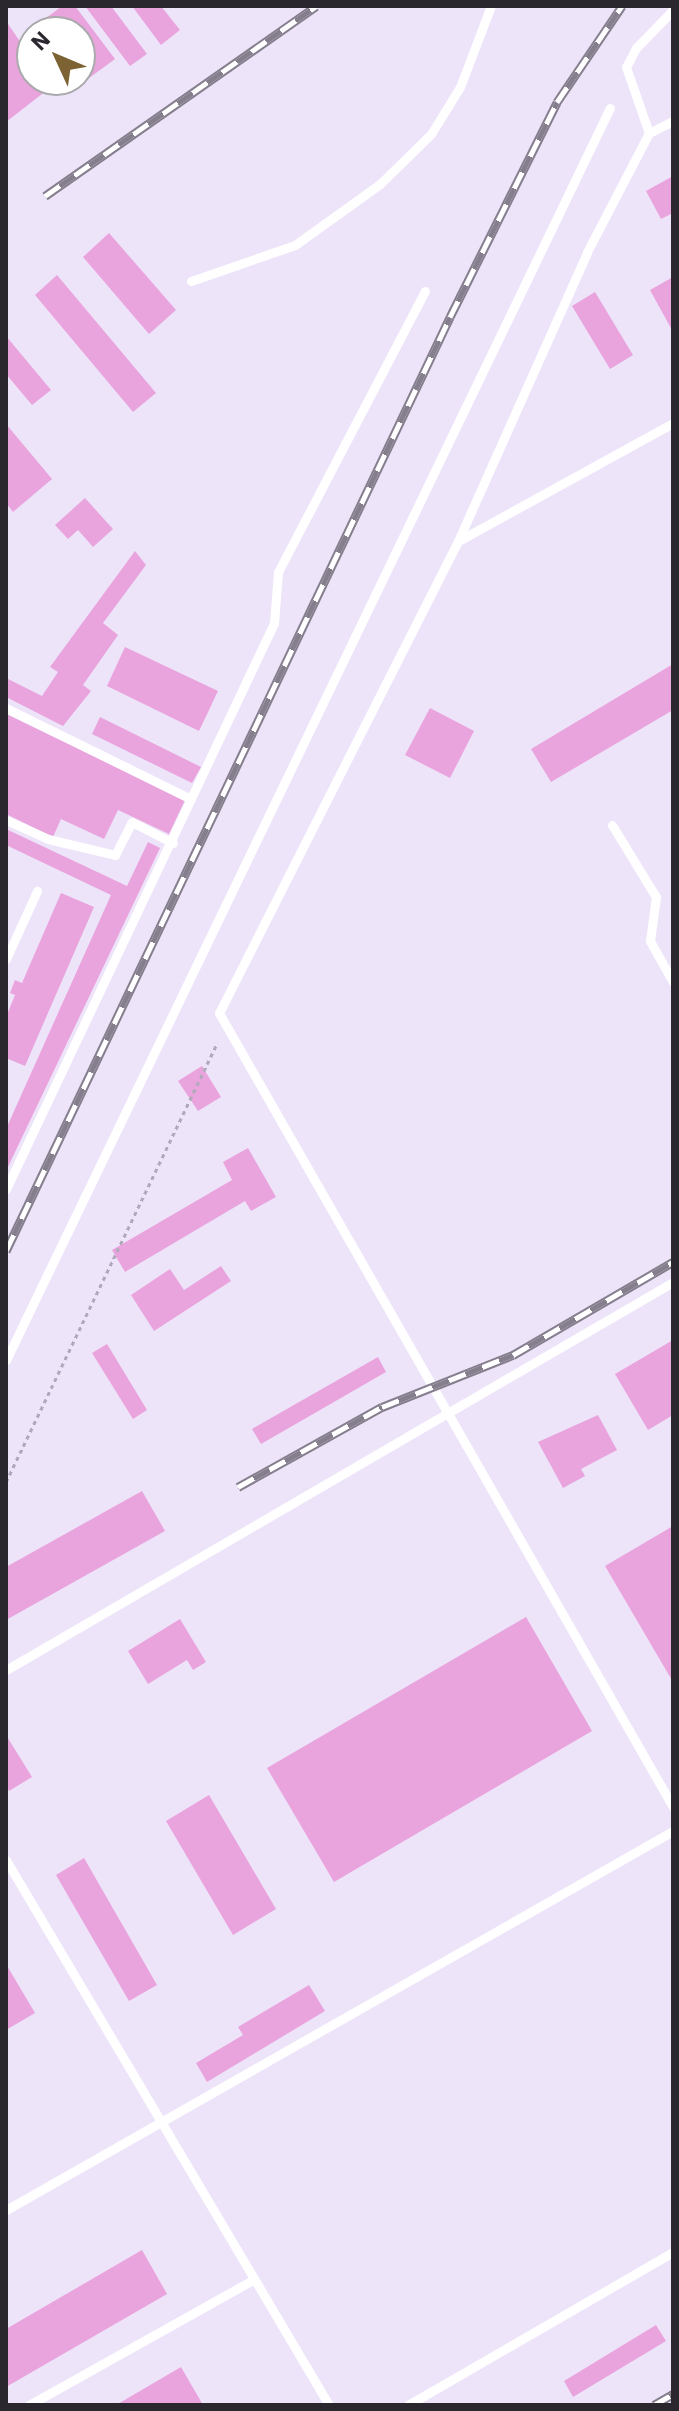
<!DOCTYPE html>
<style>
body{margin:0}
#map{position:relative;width:679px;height:2411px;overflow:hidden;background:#eee4fa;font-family:"IBM Plex Sans",sans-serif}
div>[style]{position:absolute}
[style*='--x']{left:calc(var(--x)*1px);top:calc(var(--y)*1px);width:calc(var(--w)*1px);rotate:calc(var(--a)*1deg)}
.building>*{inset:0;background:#e9a3dd}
.path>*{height:3px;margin-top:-1.5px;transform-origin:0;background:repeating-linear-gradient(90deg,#b1a9bb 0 4px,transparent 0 8px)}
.lane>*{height:9px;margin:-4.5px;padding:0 4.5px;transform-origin:4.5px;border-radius:4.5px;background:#fff}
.rail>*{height:9px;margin-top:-4.5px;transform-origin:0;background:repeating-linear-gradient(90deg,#fff 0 18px,#857e8c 0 36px);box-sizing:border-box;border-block:2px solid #857e8c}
span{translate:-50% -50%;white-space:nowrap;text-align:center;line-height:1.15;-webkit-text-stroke:7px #fff;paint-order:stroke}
.frame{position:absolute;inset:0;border:8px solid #2b272f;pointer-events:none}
.north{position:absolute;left:16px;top:16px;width:80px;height:80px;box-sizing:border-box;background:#fff;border:2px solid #aaa9ac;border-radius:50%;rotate:314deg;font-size:22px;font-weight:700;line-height:32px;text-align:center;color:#2b272f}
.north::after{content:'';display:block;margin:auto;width:28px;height:36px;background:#7d6334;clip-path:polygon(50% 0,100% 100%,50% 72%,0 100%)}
</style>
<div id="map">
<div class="building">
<i style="clip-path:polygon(62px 6px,75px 6px,115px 59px,85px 81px,80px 75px,80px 32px,48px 32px,41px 22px)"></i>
<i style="clip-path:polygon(85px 6px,111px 6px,147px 54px,130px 66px)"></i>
<i style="clip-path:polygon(132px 6px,161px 6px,180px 30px,161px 45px)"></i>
<i style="clip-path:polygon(6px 21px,32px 59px,32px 80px,46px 80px,51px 87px,6px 122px)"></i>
<i style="clip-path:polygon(673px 176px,673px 213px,661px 219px,646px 191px)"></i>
<i style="clip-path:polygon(109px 233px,176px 310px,149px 334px,83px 257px)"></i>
<i style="clip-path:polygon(57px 275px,156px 393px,133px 412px,35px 295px)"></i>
<i style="clip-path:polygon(673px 277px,673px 332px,650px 290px)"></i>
<i style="clip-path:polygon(595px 292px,633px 355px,610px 369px,572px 306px)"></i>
<i style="clip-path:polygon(6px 336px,51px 390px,32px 405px,6px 374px)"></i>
<i style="clip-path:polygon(6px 424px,52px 479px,13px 512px,6px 503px)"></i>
<i style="clip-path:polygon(85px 498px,113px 529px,93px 547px,78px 530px,68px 539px,55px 525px)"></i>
<i style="clip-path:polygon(135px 551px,146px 565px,103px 623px,118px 635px,83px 685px,91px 691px,63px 726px,6px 697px,6px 678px,42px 696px,58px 672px,50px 667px)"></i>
<i style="clip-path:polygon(125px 647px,218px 691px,199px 731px,107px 686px)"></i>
<i style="clip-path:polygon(673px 664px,673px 710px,551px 782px,531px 749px)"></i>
<i style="clip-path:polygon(430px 708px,474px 731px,450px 778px,405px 755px)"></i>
<i style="clip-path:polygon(6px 714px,185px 800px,169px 834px,118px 810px,104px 839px,61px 819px,53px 837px,6px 814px)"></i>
<i style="clip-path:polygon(100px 717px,201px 767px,192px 783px,92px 734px)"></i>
<i style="clip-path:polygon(6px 829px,127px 886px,148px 842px,160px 848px,6px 1171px,6px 1129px,111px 895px,6px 845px)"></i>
<i style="clip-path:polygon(61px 893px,94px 907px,25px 1066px,6px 1058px,6px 1017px,15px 995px,10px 993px,15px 980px,22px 983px)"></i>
<i style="clip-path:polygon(202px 1066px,221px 1097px,198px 1111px,178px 1081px)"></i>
<i style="clip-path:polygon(248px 1148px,276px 1197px,251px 1211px,245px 1201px,125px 1272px,112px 1250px,232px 1180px,223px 1162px)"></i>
<i style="clip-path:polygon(221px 1266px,231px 1281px,154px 1331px,131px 1295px,170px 1269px,184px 1290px)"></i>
<i style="clip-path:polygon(673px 1340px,673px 1415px,648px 1430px,615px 1374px)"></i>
<i style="clip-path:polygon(107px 1344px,147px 1410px,133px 1419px,92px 1353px)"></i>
<i style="clip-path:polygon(378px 1357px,386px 1372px,261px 1444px,252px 1429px)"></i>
<i style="clip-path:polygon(598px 1415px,617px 1450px,581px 1469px,585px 1476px,563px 1488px,538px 1442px)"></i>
<i style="clip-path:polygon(142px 1491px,165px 1531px,6px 1620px,6px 1567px)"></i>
<i style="clip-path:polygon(673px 1526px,673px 1682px,605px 1566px)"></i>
<i style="clip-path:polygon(526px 1617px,592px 1731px,334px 1882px,267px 1768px)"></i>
<i style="clip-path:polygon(180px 1619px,206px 1662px,193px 1670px,187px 1660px,148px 1684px,128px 1651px)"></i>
<i style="clip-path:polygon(6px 1735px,32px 1777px,9px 1791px,6px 1785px)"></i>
<i style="clip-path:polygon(209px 1795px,276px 1909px,233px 1935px,166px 1821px)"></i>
<i style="clip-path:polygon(84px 1858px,157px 1985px,129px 2001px,56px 1875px)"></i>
<i style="clip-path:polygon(6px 1964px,35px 2013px,6px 2030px)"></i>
<i style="clip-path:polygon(309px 1985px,325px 2011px,207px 2082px,196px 2063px,243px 2035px,238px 2027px)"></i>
<i style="clip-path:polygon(142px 2250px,167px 2294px,6px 2387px,6px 2329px)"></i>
<i style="clip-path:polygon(656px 2325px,666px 2341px,573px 2397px,564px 2381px)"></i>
<i style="clip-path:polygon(181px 2367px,203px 2405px,116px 2405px)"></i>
</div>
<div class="path">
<i style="--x:6;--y:1482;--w:488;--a:-64.3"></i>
</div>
<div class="lane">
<i style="--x:649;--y:133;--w:27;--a:-27"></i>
<i style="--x:191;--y:281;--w:110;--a:-19.1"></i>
<i style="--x:295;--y:245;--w:105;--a:-35.7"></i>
<i style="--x:380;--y:184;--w:71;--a:-44.4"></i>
<i style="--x:431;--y:134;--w:55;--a:-58.3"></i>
<i style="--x:460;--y:87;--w:87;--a:-69.1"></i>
<i style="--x:673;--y:423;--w:245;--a:151.2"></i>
<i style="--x:458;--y:541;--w:529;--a:116.86"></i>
<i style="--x:219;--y:1013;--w:915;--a:60.24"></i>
<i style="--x:458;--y:541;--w:316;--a:-65.9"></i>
<i style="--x:587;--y:252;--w:134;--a:-62.5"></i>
<i style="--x:649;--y:133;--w:70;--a:-109.2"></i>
<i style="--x:626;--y:67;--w:21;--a:-62"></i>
<i style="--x:636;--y:48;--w:53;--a:-45.8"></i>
<i style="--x:6;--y:708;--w:206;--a:26.2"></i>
<i style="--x:6;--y:820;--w:46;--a:24.3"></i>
<i style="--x:48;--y:839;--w:69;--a:13.4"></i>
<i style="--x:115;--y:855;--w:37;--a:-63"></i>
<i style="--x:132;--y:822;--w:46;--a:27.1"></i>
<i style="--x:612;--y:825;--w:84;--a:58.6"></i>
<i style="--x:656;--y:897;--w:44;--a:97.8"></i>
<i style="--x:650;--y:941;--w:47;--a:60.7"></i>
<i style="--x:6;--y:959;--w:75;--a:-65.5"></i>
<i style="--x:6;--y:1189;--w:626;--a:-64.66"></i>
<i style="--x:274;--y:623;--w:51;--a:-85.5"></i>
<i style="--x:278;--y:572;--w:317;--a:-62.4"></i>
<i style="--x:6;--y:1360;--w:1390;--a:-64.25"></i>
<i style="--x:6;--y:1670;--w:772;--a:-30.19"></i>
<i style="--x:6;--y:1860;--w:634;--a:59.35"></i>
<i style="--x:6;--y:2210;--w:767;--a:-29.61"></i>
<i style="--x:29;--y:2405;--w:258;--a:-29.2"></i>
<i style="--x:408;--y:2405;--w:306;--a:-30"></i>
</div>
<div class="rail">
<i style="--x:45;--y:196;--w:331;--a:-35"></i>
<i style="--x:6;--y:1251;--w:1034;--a:-64.57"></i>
<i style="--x:450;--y:317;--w:240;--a:-63.5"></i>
<i style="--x:557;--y:102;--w:116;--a:-55.9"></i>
<i style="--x:238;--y:1487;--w:165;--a:-29.1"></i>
<i style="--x:382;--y:1407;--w:141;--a:-21.7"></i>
<i style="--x:513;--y:1355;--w:185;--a:-30.2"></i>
<i style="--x:654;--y:2405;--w:22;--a:-30"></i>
</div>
<div class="frame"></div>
<div class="north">N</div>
</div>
